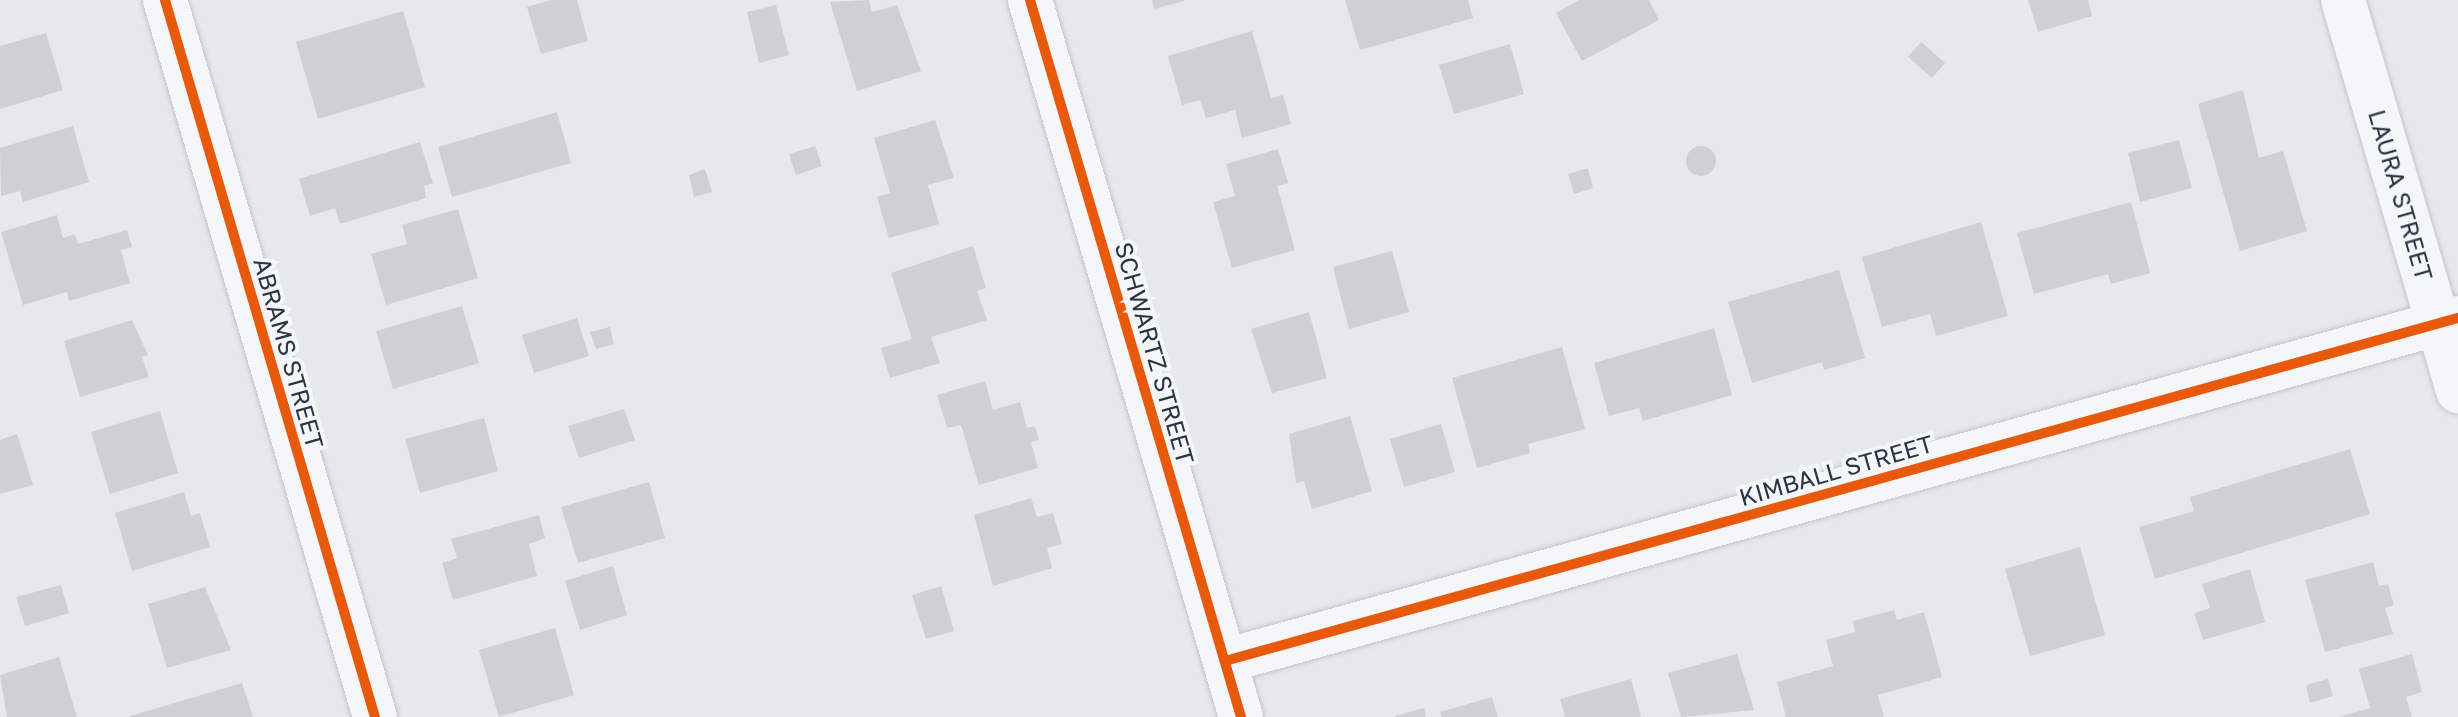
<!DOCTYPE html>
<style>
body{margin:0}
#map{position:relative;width:2458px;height:717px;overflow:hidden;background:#e6e8ea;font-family:"Golos Text",sans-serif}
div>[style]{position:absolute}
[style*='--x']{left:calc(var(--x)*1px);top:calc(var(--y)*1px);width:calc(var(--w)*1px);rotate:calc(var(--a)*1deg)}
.building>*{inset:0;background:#ced0d3}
.round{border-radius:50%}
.roads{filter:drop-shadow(0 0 2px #c4c6c8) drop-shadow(0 0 2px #c4c6c8)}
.street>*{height:44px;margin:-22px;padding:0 22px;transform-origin:22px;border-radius:22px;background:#f5f6f7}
.cycleway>*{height:10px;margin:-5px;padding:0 5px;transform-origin:5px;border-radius:5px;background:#e8590c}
span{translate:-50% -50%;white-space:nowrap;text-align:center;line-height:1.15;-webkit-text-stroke:8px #f4f6f9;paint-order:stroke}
.street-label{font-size:24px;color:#2b3445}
</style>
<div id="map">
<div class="building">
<i style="clip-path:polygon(550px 0,577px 0,588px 41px,541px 54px,527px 7px)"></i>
<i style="clip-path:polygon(869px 0,872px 12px,897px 5px,921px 71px,857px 91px,830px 2px)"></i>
<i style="clip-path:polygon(1152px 0,1184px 0,1184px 1px,1154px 9px)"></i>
<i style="clip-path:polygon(1345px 0,1468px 0,1473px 18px,1360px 50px)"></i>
<i style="clip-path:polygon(1579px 0,1649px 0,1659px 20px,1582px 61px,1556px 13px)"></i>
<i style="clip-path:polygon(2028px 0,2088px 0,2092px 16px,2038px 32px)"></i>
<i style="clip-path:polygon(776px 5px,789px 55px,759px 63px,747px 12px)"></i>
<i style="clip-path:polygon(403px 11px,425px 87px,318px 119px,296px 42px)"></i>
<i style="clip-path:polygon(1252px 31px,1271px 98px,1283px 95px,1291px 124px,1242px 138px,1235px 110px,1206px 118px,1200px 100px,1182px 105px,1168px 56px)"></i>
<i style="clip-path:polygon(46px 33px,63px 90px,0 109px,0 46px)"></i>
<i style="clip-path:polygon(1921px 42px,1945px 63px,1932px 78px,1908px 57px)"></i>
<i style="clip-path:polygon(1510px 44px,1524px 94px,1454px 114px,1439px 65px)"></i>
<i style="clip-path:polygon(2243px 90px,2259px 158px,2283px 151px,2307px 231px,2240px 251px,2198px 104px)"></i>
<i style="clip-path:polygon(557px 112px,571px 163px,452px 197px,438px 147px)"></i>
<i style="clip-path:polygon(935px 120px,954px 178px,928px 185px,939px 224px,889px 238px,877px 197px,890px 193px,874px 138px)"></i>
<i style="clip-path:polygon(73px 126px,89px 182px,23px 202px,20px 191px,1px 196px,0 148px)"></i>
<i style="clip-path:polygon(2179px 140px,2192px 188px,2140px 202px,2128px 153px)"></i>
<i style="clip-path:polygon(420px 142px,433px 183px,424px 186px,426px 198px,340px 224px,335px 208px,310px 216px,299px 179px)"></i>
<i class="round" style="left:1686px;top:146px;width:30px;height:30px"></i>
<i style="clip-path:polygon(815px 146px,822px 166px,796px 175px,789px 154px)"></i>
<i style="clip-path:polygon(1278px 149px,1288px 183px,1277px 186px,1295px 250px,1232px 268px,1213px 202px,1235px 196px,1226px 164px)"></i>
<i style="clip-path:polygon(1588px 168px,1593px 188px,1574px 194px,1568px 174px)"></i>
<i style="clip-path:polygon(705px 169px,712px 192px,694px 197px,689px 175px)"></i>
<i style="clip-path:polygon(2131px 202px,2150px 273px,2111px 284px,2108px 274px,2034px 294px,2017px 233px)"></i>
<i style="clip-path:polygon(458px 209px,478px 278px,386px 305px,371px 254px,407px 244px,402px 225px)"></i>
<i style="clip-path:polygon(57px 215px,63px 238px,75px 234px,78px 244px,127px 230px,132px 247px,121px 250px,130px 283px,69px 301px,67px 292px,23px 305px,1px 232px)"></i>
<i style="clip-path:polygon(1981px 222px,2008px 316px,1936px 336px,1930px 314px,1882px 327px,1862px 257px)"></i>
<i style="clip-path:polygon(973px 246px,986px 288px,977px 291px,987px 320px,931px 337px,940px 363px,890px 378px,881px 348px,912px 339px,891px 273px)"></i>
<i style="clip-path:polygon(1392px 251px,1409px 312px,1349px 329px,1333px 267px)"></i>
<i style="clip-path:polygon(1839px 270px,1865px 358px,1824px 370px,1822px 362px,1752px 383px,1728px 302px)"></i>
<i style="clip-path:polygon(462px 306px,479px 363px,393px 389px,376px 331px)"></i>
<i style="clip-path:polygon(1309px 312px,1327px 378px,1272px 393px,1251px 329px)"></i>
<i style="clip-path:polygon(577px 318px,589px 356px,534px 373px,522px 335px)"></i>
<i style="clip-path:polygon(132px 320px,148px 355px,142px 357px,149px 377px,80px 397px,64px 341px)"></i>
<i style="clip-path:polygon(610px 327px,614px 344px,596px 349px,590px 332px)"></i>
<i style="clip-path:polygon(1714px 328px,1732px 395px,1643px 421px,1639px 408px,1609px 416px,1594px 363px)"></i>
<i style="clip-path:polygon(1562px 347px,1585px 429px,1528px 444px,1530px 453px,1477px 468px,1452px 378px)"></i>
<i style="clip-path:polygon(985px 381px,993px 410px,1020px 402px,1027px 428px,1035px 426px,1039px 440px,1031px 442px,1038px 468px,979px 485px,961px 425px,947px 428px,937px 395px)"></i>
<i style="clip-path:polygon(624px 409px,635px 440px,579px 458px,568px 426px)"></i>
<i style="clip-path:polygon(160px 411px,178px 473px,110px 494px,91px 432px)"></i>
<i style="clip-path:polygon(1350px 416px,1372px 491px,1312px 509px,1304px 481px,1296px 483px,1289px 434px)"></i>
<i style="clip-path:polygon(484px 418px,498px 471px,420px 493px,405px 439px)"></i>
<i style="clip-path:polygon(1441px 424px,1455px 472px,1404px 487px,1390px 439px)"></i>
<i style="clip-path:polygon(17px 434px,33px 485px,0 494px,0 440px)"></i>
<i style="clip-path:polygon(2350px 449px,2370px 514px,2155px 579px,2139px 527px,2194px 511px,2190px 497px)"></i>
<i style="clip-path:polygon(649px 482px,665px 538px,578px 563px,561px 507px)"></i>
<i style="clip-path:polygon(184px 492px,191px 516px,200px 513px,210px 547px,132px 571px,115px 513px)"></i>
<i style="clip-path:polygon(1031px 498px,1037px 517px,1053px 513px,1062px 544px,1047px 548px,1052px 568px,993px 586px,974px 515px)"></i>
<i style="clip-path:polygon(539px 515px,545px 538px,529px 544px,537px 576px,453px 600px,442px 563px,457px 558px,451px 539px)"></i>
<i style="clip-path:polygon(2080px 547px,2105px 635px,2030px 656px,2005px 569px)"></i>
<i style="clip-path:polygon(2373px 562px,2379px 586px,2388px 584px,2394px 605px,2385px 608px,2393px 634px,2325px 652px,2305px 580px)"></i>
<i style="clip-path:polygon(613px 566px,627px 615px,580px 630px,565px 581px)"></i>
<i style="clip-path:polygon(2250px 569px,2265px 622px,2203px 640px,2194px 613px,2210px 608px,2202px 584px)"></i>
<i style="clip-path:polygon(61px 585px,69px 613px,25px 626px,16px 597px)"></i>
<i style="clip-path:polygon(941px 586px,954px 631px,926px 639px,912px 595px)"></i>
<i style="clip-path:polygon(205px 587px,231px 650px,167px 668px,148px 604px)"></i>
<i style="clip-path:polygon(1894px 610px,1897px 620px,1924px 612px,1942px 677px,1878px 695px,1884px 717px,1786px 717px,1777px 682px,1833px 666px,1826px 640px,1855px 632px,1853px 621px)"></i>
<i style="clip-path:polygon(555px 628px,574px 695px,499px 717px,479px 650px)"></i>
<i style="clip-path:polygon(1737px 654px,1754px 710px,1681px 717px,1668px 673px)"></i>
<i style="clip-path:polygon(2412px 654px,2422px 692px,2406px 697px,2412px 717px,2339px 717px,2370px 708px,2359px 669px)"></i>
<i style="clip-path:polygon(59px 657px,77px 717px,7px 717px,0 675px)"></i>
<i style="clip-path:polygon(1631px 679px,1641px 717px,1565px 717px,1560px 699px)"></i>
<i style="clip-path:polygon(2328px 679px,2333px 696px,2310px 703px,2306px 685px)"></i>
<i style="clip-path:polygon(242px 683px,253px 717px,130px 717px,130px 716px)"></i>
<i style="clip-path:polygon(1492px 697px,1498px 717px,1442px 717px,1440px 712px)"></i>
<i style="clip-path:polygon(1424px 708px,1426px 717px,1395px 717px,1395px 716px)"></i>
</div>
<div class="roads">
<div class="street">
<i style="--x:165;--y:0;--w:747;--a:73.68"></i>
<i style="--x:1030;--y:0;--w:747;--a:73.6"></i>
<i style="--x:2343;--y:0;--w:408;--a:73.6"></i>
<i style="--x:1225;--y:661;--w:1280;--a:-15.55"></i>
</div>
</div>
<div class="cycleway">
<i style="--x:165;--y:0;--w:747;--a:73.68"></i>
<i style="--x:1030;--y:0;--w:747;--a:73.6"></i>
<i style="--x:1225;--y:661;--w:1280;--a:-15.55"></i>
</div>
<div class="street-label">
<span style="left:2401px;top:195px;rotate:74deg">LAURA STREET</span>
<span style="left:289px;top:353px;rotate:74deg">ABRAMS STREET</span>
<span style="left:1155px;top:353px;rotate:74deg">SCHWARTZ STREET</span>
<span style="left:1836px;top:470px;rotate:-16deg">KIMBALL STREET</span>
</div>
</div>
